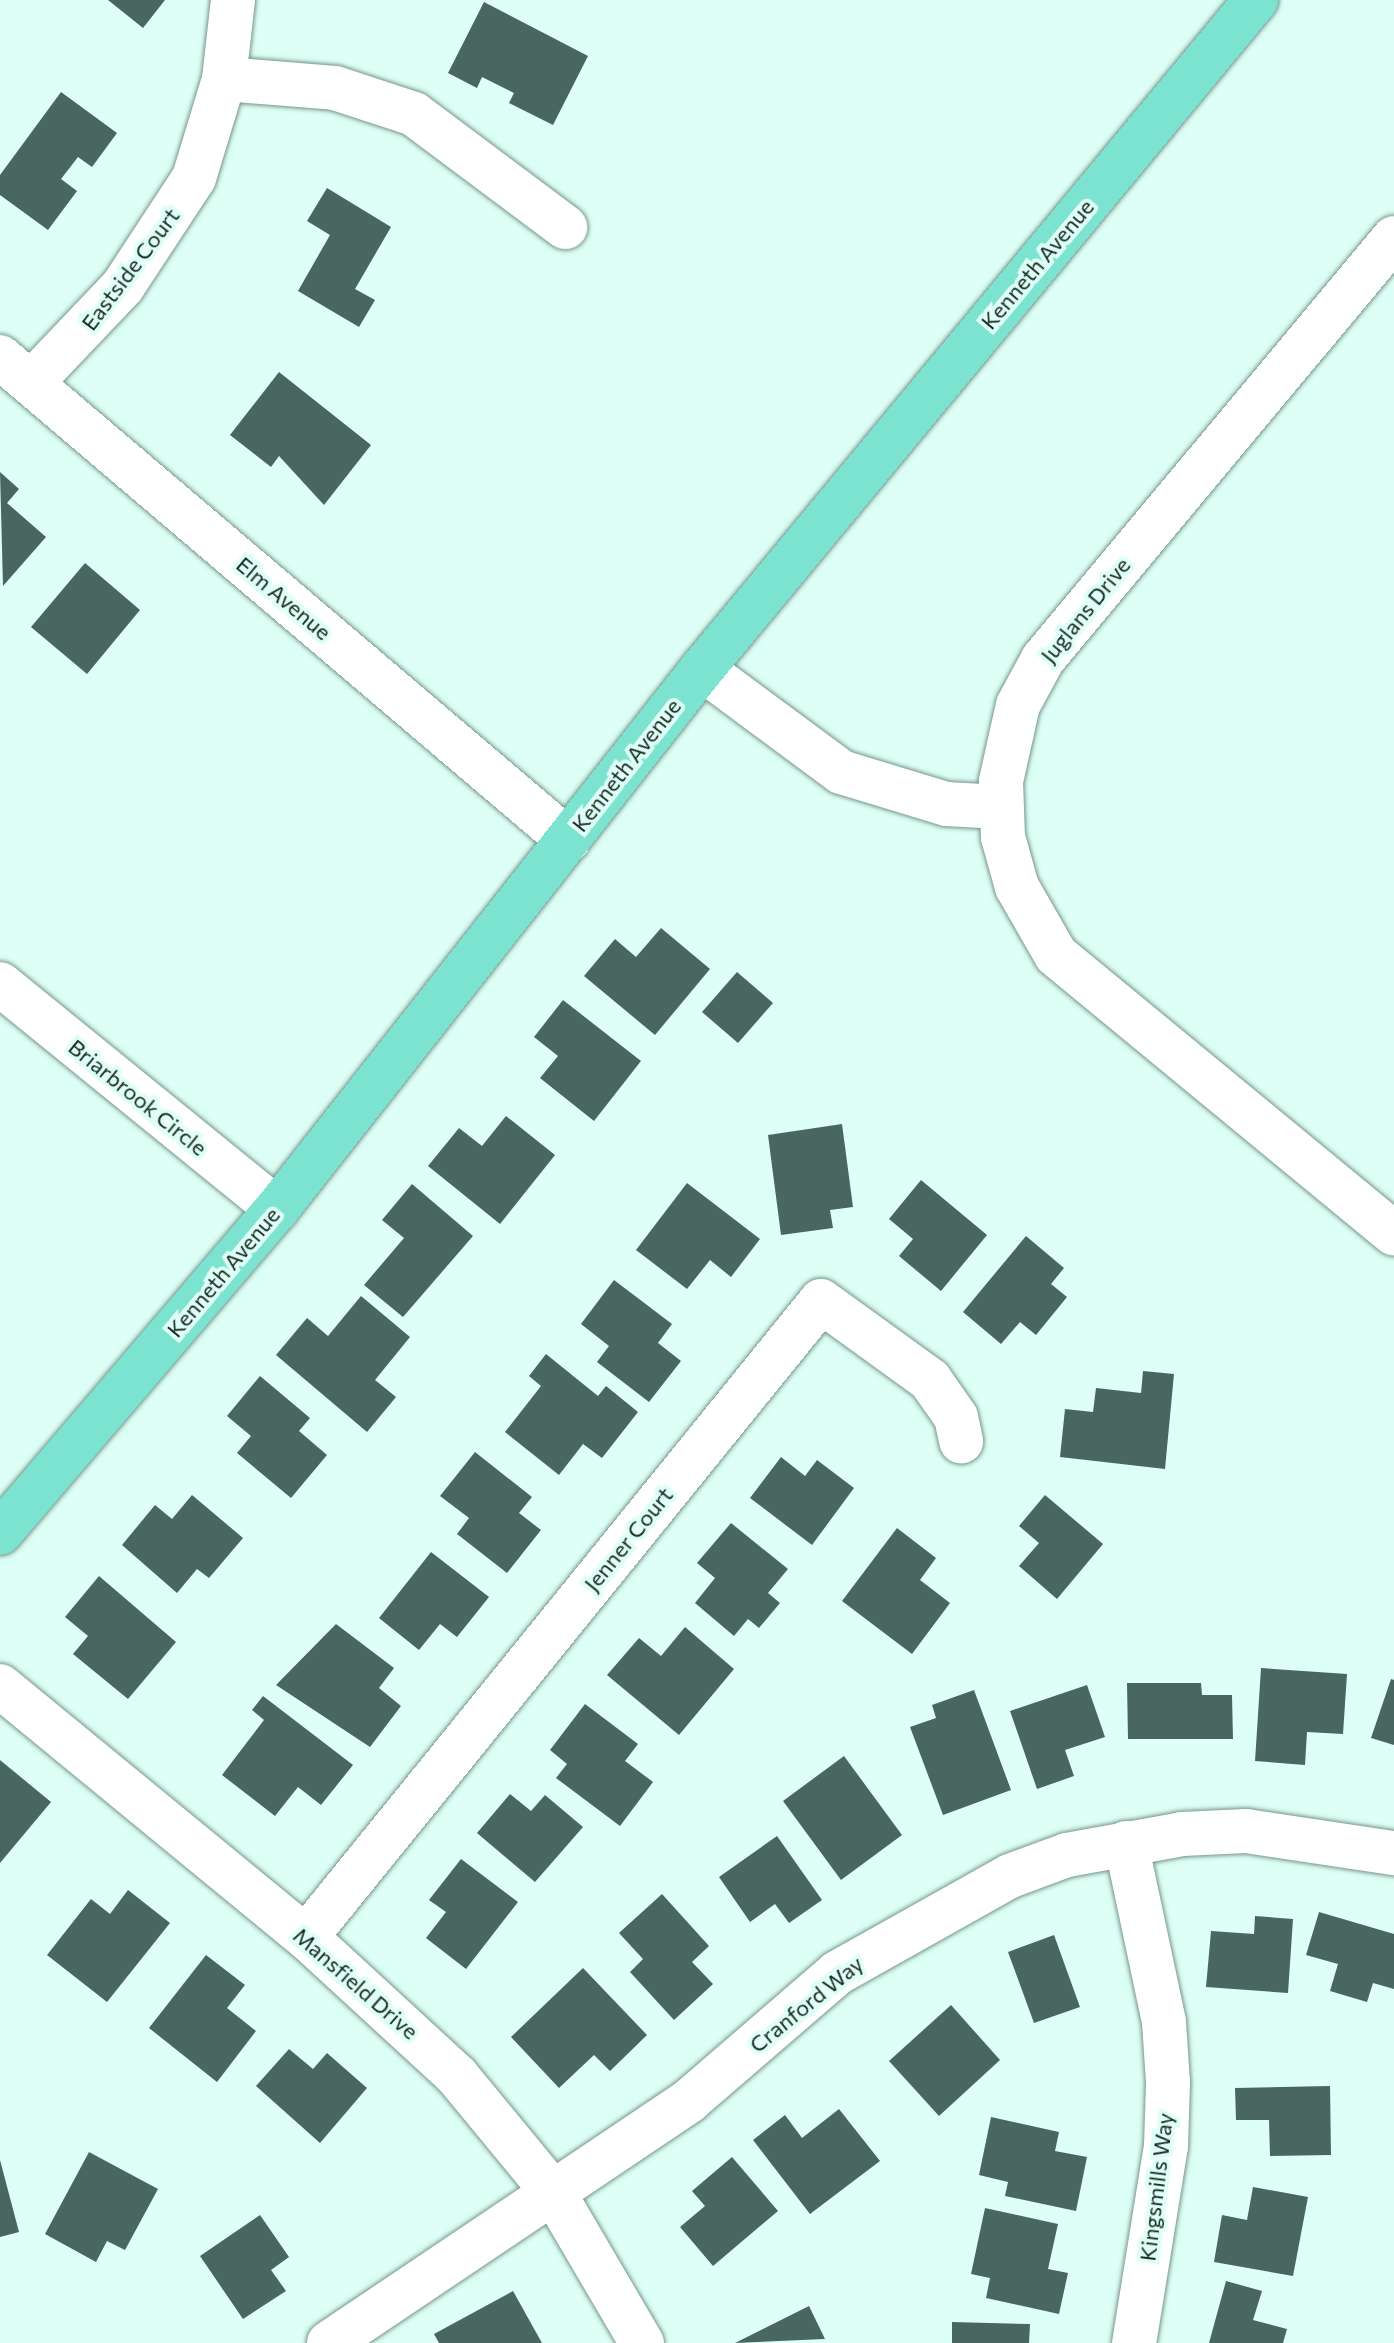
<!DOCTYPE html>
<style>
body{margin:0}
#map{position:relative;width:1394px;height:2343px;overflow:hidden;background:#ddfff5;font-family:Commissioner,sans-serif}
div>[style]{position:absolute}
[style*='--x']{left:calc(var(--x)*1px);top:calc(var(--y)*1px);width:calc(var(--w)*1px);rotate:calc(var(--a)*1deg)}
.building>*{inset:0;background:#49675f}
.roads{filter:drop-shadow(0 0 2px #77968d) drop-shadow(0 0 2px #77968d)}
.minor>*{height:44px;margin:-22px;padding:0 22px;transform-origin:22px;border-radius:22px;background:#fff}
.major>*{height:44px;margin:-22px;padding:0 22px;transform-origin:22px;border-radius:22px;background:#7ce3d0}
span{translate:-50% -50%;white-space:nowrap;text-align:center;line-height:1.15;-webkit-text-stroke:8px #ddfff5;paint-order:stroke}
.street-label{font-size:22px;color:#1a2623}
</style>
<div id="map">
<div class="building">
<i style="clip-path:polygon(108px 0,165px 0,143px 28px)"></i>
<i style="clip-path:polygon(484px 2px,588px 56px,553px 125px,509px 103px,514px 93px,482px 77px,477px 88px,448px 73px)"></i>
<i style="clip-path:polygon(61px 92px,117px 133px,92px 167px,78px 157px,61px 179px,77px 191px,48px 230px,0 195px,0 175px)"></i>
<i style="clip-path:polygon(327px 188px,391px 227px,355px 289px,375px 300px,359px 327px,298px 291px,330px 235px,307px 221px)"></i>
<i style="clip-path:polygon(279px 372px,371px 445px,324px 505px,279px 456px,271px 467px,230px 435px)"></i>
<i style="clip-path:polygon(0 472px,19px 489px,7px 503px,46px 537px,3px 586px)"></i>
<i style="clip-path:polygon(85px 563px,140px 610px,87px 674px,31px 627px)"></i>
<i style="clip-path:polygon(661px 928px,710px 969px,655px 1035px,584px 976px,615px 939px,636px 957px)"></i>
<i style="clip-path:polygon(737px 972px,773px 1003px,738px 1043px,702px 1012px)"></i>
<i style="clip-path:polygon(563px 1000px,641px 1061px,594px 1121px,540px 1078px,558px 1056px,534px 1037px)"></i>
<i style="clip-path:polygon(506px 1116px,555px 1155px,500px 1224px,428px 1166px,459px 1128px,482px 1146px)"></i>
<i style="clip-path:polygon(842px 1124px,853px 1207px,830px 1210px,833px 1228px,781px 1235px,768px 1135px)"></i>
<i style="clip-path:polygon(921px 1180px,987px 1235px,941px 1291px,899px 1256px,913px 1239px,889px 1219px)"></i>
<i style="clip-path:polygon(687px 1183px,760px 1239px,731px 1277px,710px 1260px,687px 1289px,636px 1250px)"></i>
<i style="clip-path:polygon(412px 1184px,473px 1236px,403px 1317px,364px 1285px,404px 1238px,382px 1220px)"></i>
<i style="clip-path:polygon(1026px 1236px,1064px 1268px,1051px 1284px,1067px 1297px,1036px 1335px,1020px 1322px,1001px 1344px,963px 1312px)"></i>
<i style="clip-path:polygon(614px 1280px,672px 1324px,658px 1343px,681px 1361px,649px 1402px,597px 1362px,609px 1346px,581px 1324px)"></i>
<i style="clip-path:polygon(361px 1296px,410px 1337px,375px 1380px,396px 1397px,367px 1432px,276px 1355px,307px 1318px,328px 1336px)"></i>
<i style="clip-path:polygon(546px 1354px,598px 1396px,606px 1386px,638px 1412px,602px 1458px,583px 1444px,559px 1475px,505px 1432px,541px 1386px,529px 1376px)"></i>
<i style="clip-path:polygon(1143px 1371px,1174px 1374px,1165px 1469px,1060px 1457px,1065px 1409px,1093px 1412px,1096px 1388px,1141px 1393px)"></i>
<i style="clip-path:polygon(260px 1376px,310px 1418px,299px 1431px,327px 1455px,291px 1498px,237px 1453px,251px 1436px,227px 1416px)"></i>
<i style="clip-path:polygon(475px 1452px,532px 1497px,519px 1513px,541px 1530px,507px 1573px,457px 1534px,469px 1518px,440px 1496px)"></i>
<i style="clip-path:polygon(781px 1457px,805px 1476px,817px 1460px,854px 1488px,812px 1545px,750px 1498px)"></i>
<i style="clip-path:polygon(192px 1495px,243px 1538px,209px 1578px,197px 1569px,177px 1593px,122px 1545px,155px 1505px,172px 1519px)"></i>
<i style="clip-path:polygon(1045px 1495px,1103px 1544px,1057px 1599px,1019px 1566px,1039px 1543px,1019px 1526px)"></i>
<i style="clip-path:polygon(731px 1523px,788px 1569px,768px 1593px,780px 1603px,759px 1628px,748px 1619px,734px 1636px,695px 1603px,715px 1578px,697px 1563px)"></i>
<i style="clip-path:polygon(897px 1528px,936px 1558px,920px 1580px,950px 1603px,912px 1654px,842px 1601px)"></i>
<i style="clip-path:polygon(431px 1552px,489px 1597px,457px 1637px,440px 1624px,419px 1650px,379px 1618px)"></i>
<i style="clip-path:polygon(99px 1576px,176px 1642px,128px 1699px,73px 1654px,88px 1636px,65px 1617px)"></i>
<i style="clip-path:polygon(336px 1624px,394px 1668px,379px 1688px,401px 1706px,370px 1747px,276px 1685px)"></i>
<i style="clip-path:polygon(685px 1627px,734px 1669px,679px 1735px,607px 1675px,639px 1638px,661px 1656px)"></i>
<i style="clip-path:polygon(1261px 1668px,1347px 1674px,1343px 1734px,1307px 1732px,1305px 1765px,1255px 1761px)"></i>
<i style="clip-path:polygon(1391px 1679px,1394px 1680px,1394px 1745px,1371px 1738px)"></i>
<i style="clip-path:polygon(1127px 1683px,1201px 1683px,1202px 1695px,1232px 1695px,1233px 1739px,1128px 1739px)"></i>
<i style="clip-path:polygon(1087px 1685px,1105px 1737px,1065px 1750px,1074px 1776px,1037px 1789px,1010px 1711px)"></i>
<i style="clip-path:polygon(974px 1690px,1011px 1790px,943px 1815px,910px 1727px,936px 1718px,932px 1705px)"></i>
<i style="clip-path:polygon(263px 1696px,353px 1765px,321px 1805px,298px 1787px,275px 1816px,222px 1775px,264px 1720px,252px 1710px)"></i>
<i style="clip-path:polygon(585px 1704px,638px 1744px,625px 1761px,653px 1782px,620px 1826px,556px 1778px,567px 1764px,550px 1750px)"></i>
<i style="clip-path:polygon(844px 1756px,902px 1835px,841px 1880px,783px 1801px)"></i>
<i style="clip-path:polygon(0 1760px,51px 1802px,0 1863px)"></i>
<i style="clip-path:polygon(510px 1794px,531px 1811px,545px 1795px,583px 1827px,535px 1882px,477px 1833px)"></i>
<i style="clip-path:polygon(777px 1836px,822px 1900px,789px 1923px,775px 1904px,750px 1922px,719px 1877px)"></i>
<i style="clip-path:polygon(461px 1859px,518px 1902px,466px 1969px,426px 1938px,446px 1912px,429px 1900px)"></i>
<i style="clip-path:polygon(128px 1890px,170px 1923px,107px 2002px,47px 1955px,91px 1899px,110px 1914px)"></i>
<i style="clip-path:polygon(662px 1894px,709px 1946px,692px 1962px,713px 1984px,674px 2020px,630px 1972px,643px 1959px,619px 1933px)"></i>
<i style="clip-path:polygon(1319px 1912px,1394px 1934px,1394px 1989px,1373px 1983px,1367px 2002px,1330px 1991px,1338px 1964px,1306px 1955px)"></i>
<i style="clip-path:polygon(1255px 1916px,1293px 1919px,1288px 1993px,1206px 1987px,1211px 1931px,1254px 1934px)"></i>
<i style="clip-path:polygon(1054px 1935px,1080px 2007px,1034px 2023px,1008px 1952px)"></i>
<i style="clip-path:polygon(206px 1955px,245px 1985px,227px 2008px,256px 2031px,217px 2082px,149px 2028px)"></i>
<i style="clip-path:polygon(583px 1968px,647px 2035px,610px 2071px,594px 2055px,559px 2088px,511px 2037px)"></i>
<i style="clip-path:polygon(951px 2005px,1000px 2060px,939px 2116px,889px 2061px)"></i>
<i style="clip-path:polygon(289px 2049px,313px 2069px,327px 2053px,367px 2088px,320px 2143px,256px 2086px)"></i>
<i style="clip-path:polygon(1330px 2086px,1331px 2155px,1270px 2156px,1269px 2120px,1236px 2120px,1235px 2088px)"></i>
<i style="clip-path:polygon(839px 2109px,880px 2161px,810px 2214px,753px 2140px,785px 2115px,802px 2138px)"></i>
<i style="clip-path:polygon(991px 2117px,1059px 2132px,1055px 2151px,1087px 2157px,1076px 2211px,1005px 2196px,1008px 2182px,979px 2175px)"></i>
<i style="clip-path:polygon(89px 2152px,158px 2189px,125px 2250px,107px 2241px,96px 2262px,45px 2234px)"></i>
<i style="clip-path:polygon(732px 2157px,778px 2211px,713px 2266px,680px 2227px,705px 2206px,692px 2191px)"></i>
<i style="clip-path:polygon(0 2160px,19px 2232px,0 2237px)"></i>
<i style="clip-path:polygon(1253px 2187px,1308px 2197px,1293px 2276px,1214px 2262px,1222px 2215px,1247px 2220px)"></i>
<i style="clip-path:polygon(985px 2208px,1058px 2224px,1048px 2269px,1068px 2273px,1059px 2314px,986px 2298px,990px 2278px,971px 2274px)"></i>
<i style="clip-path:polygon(260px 2215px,289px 2257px,271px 2270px,286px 2291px,243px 2319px,200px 2256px)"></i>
<i style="clip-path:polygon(1226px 2281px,1262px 2291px,1253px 2320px,1287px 2329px,1283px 2343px,1209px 2343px)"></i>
<i style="clip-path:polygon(513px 2291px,542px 2343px,439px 2343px,434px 2334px)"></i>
<i style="clip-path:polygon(809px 2306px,825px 2339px,735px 2343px)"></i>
<i style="clip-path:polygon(952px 2322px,1030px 2324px,1029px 2343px,952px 2343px)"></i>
</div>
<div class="roads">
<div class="minor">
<i style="--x:224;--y:79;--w:111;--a:4.6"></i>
<i style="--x:335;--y:88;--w:83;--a:18.2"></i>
<i style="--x:414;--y:114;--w:189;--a:36.8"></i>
<i style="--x:1394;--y:238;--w:548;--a:129.82"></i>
<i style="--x:1043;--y:659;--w:52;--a:118.5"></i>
<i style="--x:1018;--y:705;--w:78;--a:102.6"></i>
<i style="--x:1001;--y:781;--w:56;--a:88"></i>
<i style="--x:1003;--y:837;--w:52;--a:74.4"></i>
<i style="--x:1017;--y:887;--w:78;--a:60.2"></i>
<i style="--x:1056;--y:955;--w:438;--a:39.5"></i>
<i style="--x:0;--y:357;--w:746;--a:40.38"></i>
<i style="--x:32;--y:382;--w:132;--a:-46.5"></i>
<i style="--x:123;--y:286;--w:129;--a:-56.7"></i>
<i style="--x:194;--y:178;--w:103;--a:-73.1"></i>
<i style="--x:224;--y:79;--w:80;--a:-83.5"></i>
<i style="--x:702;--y:669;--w:173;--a:36.5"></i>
<i style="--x:841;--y:772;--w:110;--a:16.9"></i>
<i style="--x:946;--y:804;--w:55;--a:3.1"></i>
<i style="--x:0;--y:984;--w:357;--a:39.1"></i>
<i style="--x:0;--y:1686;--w:396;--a:39.4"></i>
<i style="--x:306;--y:1937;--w:205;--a:42.6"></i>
<i style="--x:457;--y:2076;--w:154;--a:50.5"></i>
<i style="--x:555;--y:2195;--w:172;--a:59.6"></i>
<i style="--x:1126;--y:1843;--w:183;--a:78"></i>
<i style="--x:1164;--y:2022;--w:61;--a:86.2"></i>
<i style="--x:1168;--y:2083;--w:63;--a:91.8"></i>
<i style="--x:1166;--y:2146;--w:200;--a:99.2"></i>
<i style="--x:306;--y:1937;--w:818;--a:-51"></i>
<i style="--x:821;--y:1301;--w:135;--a:35.9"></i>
<i style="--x:930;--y:1380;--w:45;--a:54.9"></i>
<i style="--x:956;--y:1417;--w:25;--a:78"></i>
<i style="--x:329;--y:2343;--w:435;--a:-33.9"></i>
<i style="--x:690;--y:2100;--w:194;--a:-40.8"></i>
<i style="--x:837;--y:1973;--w:198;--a:-29.3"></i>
<i style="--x:1010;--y:1876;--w:61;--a:-20.2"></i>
<i style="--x:1067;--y:1855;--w:117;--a:-10.3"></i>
<i style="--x:1182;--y:1834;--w:64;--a:-2.7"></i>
<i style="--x:1246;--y:1831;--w:150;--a:8.5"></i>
</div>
<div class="major">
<i style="--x:0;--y:1533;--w:426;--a:-49.5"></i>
<i style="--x:277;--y:1209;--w:687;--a:-51.8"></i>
<i style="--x:702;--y:669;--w:869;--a:-50.37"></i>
</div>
</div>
<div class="street-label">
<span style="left:1037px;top:264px;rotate:-50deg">Kenneth Avenue</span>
<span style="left:130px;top:269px;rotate:-53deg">Eastside Court</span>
<span style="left:284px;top:598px;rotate:40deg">Elm Avenue</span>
<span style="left:1085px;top:610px;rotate:-51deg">Juglans Drive</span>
<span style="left:626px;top:765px;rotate:-52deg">Kenneth Avenue</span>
<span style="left:138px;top:1097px;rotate:39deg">Briarbrook Circle</span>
<span style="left:223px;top:1272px;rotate:-50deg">Kenneth Avenue</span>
<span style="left:628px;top:1539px;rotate:-51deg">Jenner Court</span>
<span style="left:356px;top:1983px;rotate:41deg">Mansfield Drive</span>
<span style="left:806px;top:2004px;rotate:-39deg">Cranford Way</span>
<span style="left:1156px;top:2187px;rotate:-83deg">Kingsmills Way</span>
</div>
</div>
